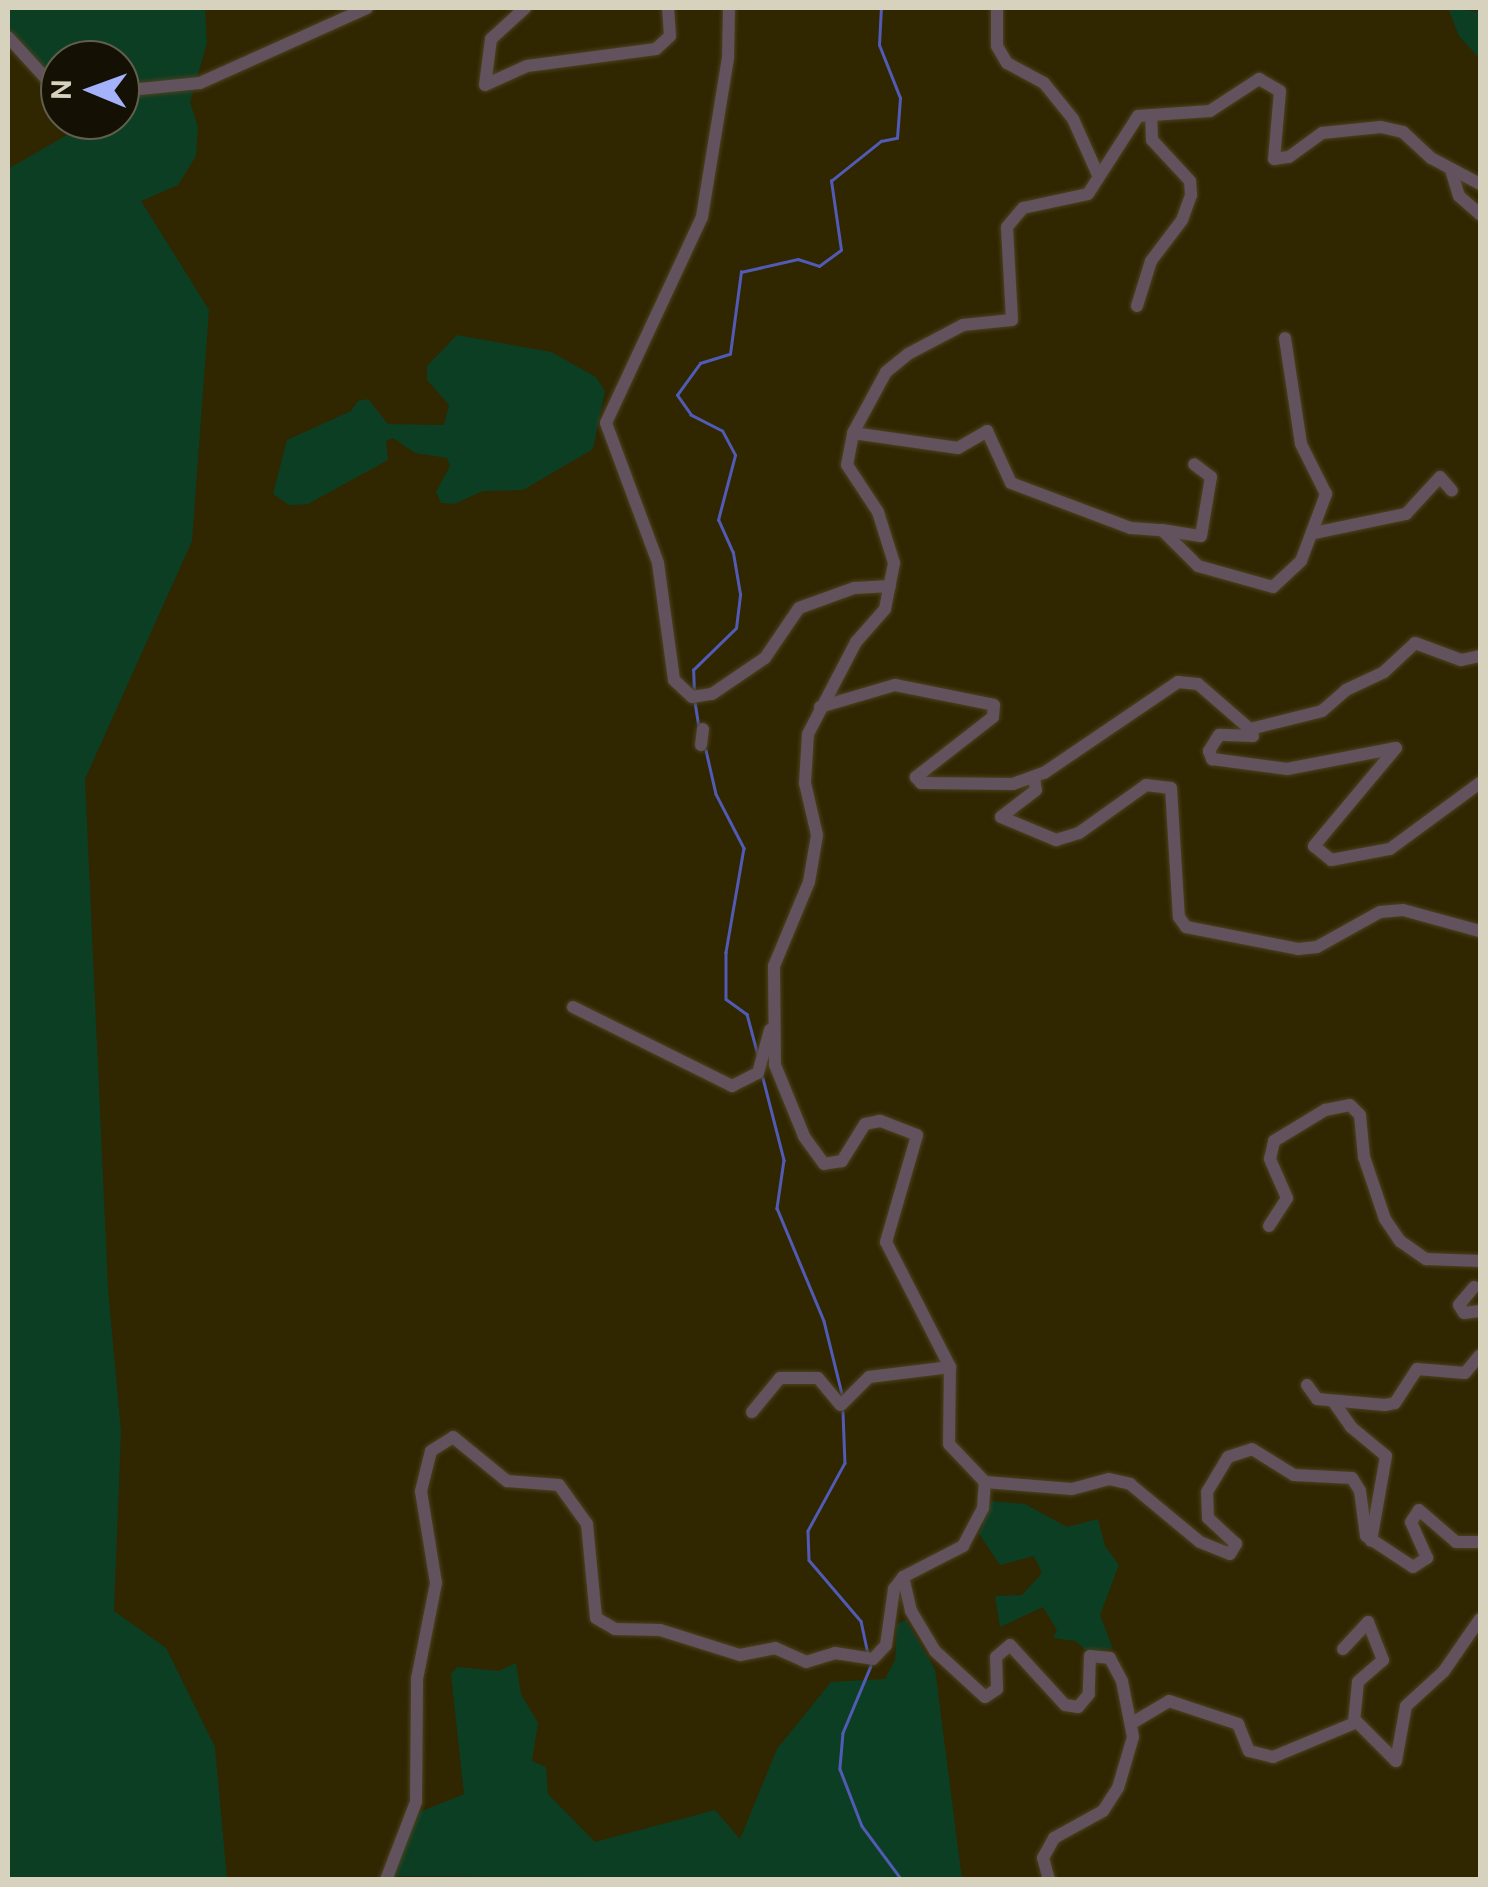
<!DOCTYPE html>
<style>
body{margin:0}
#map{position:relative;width:1488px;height:1887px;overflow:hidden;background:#302600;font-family:"DM Sans",sans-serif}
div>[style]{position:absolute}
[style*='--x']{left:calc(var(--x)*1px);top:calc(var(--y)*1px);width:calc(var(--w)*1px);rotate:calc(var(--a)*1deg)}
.green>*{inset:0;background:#0c3e24}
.stream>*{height:2.5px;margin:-1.25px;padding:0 1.25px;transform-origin:1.25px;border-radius:1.25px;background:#515bb5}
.roads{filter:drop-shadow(0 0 2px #4b421e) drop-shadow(0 0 2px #4b421e)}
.minor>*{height:12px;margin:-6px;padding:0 6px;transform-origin:6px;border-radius:6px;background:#61525d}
span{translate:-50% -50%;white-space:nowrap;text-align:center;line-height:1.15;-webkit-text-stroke:8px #141003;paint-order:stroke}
.frame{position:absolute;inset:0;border:10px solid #d7d2bd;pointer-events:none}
.north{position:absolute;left:40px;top:40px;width:100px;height:100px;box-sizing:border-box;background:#141003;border:2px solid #625e4d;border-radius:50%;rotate:271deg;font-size:28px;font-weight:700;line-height:40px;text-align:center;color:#d7d2bd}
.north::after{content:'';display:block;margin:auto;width:35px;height:45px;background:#a4b2fc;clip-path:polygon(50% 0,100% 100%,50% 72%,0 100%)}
</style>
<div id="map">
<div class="green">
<i style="clip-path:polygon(8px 8px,205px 8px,207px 43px,190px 102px,198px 127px,196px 156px,178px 185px,141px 201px,209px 310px,192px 541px,85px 779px,108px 1288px,121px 1432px,114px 1611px,166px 1648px,215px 1747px,227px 1879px,8px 1879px,8px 169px,93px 120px,120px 120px,120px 60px,60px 60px,58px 87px,8px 27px)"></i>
<i style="clip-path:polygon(1448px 8px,1480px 12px,1480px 59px,1459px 36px)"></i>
<i style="clip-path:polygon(457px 335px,551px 352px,596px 377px,605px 391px,593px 449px,523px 490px,483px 491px,454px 504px,441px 503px,436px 492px,450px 466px,447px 458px,415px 453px,393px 438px,386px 441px,388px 460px,308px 504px,289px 505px,273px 494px,287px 440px,351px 411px,358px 401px,368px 399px,388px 424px,444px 425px,449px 405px,427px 380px,427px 366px)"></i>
<i style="clip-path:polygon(991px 1501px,1025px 1504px,1067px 1527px,1098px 1519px,1105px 1546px,1119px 1565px,1100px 1615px,1113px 1649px,1085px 1650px,1076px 1641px,1053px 1638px,1057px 1630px,1043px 1607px,1000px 1627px,995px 1596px,1022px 1595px,1042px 1573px,1034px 1556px,1000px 1565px,979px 1534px)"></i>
<i style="clip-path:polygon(906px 1620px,935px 1669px,962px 1879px,392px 1876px,417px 1813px,464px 1794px,451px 1674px,457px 1667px,499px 1671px,516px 1663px,521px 1694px,538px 1723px,532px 1761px,546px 1767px,548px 1794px,595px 1842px,715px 1810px,740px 1839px,777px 1749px,831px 1682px,885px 1679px,895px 1660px,897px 1624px)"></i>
</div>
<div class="stream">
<i style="--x:694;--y:694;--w:24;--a:-92"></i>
<i style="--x:693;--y:670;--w:60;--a:-44.3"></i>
<i style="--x:736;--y:628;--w:34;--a:-83"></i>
<i style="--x:740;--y:594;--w:42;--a:-99.7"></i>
<i style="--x:733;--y:553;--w:36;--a:-114"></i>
<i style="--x:718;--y:520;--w:67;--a:-75.3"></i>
<i style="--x:735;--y:455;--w:27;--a:-118"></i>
<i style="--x:722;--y:431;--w:35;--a:-153"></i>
<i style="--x:691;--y:415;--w:24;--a:-125"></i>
<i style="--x:677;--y:395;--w:39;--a:-54"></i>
<i style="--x:700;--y:363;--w:31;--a:-17"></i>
<i style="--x:730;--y:354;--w:83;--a:-82.4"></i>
<i style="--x:741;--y:272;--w:58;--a:-12.8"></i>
<i style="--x:798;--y:259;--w:22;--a:18"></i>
<i style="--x:819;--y:266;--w:27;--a:-36"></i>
<i style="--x:841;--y:250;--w:70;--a:-98.2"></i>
<i style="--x:831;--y:181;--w:64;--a:-38.7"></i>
<i style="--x:881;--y:141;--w:16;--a:-11"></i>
<i style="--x:897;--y:138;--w:40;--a:-85.7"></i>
<i style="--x:900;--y:98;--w:57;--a:-111.6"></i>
<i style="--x:879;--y:45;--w:37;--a:-87"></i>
<i style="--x:695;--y:702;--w:26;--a:81"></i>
<i style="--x:706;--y:750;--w:45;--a:77.2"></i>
<i style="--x:716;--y:794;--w:61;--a:62.6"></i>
<i style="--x:744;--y:848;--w:106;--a:99.8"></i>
<i style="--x:726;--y:952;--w:47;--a:90"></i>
<i style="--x:726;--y:999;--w:26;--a:36"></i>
<i style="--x:747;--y:1014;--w:42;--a:75"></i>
<i style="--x:763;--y:1078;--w:85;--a:75.6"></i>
<i style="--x:784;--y:1160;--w:49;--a:98.3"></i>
<i style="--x:777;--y:1208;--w:122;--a:67.4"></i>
<i style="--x:824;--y:1321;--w:75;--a:76.1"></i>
<i style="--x:843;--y:1412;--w:51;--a:87.8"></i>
<i style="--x:845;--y:1463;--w:77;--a:118.6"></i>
<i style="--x:808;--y:1531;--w:29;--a:88"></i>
<i style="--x:809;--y:1560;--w:80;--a:49.6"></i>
<i style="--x:861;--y:1621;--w:34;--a:78"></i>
<i style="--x:871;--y:1666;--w:73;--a:112.7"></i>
<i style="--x:843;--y:1733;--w:36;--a:95"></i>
<i style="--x:840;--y:1769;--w:61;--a:68.9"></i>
<i style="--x:862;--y:1826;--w:67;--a:53.5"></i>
</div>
<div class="roads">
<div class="minor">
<i style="--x:525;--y:8;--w:46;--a:137.6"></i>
<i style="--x:491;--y:39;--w:46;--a:97.4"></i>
<i style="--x:485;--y:85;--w:46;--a:-24.3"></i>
<i style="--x:527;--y:66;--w:130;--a:-7.5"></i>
<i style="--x:656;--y:49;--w:19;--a:-43"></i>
<i style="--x:670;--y:36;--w:28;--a:-94"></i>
<i style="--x:729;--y:8;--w:50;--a:91.1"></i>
<i style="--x:728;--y:58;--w:161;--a:99.3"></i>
<i style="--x:702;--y:217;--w:227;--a:115"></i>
<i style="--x:606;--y:423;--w:149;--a:69.6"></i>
<i style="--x:658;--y:563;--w:118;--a:82.2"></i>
<i style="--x:674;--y:680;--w:25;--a:43"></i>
<i style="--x:692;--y:697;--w:20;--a:-9"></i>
<i style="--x:712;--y:694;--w:64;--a:-34.2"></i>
<i style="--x:765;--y:658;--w:60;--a:-55.8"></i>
<i style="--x:799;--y:608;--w:59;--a:-20"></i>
<i style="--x:854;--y:588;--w:36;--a:-3"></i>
<i style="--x:997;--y:8;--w:38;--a:90"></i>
<i style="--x:997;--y:46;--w:20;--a:60"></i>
<i style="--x:1007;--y:63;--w:42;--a:28.4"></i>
<i style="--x:1044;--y:83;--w:46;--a:51.1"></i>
<i style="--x:1073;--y:119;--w:61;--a:65.9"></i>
<i style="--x:8;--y:37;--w:77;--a:47.6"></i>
<i style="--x:120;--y:91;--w:80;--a:-5.7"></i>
<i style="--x:200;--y:83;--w:183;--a:-24.2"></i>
<i style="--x:1451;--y:170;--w:27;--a:73"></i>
<i style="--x:1459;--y:196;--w:28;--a:41"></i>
<i style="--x:1137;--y:306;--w:47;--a:-72.7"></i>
<i style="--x:1151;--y:261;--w:51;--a:-52.9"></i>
<i style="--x:1182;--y:220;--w:27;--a:-70"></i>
<i style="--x:1191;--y:195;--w:14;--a:-94"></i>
<i style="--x:1190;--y:181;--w:56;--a:-132.8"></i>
<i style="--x:1152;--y:140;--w:25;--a:-92"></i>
<i style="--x:853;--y:433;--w:106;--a:8.1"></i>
<i style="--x:958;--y:448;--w:34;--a:-30"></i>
<i style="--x:987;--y:431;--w:57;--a:65.2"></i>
<i style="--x:1011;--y:483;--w:128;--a:20.6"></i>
<i style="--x:1131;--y:528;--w:31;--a:4"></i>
<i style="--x:1162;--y:530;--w:51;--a:45"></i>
<i style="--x:1198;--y:566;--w:78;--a:15.6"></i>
<i style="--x:1273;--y:587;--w:38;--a:-43"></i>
<i style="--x:1301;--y:561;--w:72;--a:-69.5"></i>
<i style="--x:1326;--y:494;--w:56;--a:-116.6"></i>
<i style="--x:1301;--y:444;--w:107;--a:-98.6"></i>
<i style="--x:1162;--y:530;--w:39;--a:9"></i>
<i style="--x:1201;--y:536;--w:60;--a:-80.4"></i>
<i style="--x:1211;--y:477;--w:21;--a:-143"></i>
<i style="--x:1314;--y:533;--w:94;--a:-11.7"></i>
<i style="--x:1406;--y:514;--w:50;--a:-47.4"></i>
<i style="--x:1440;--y:477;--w:18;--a:49"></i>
<i style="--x:820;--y:707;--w:78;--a:-16.3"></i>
<i style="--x:895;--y:685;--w:101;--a:11.4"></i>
<i style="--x:994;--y:705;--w:12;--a:95"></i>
<i style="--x:993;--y:717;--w:98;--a:142.1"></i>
<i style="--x:916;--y:777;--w:8;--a:50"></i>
<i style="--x:921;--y:783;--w:92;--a:0.6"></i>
<i style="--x:1013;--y:784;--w:33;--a:-20"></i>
<i style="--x:1044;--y:773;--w:162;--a:-34.2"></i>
<i style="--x:1178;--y:682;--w:20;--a:6"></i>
<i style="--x:1198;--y:684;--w:69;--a:40.9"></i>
<i style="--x:1250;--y:729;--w:74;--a:-14"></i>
<i style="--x:1322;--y:711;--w:32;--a:-41"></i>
<i style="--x:1346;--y:690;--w:42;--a:-25.3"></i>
<i style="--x:1384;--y:672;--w:42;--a:-43.1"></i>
<i style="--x:1415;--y:643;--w:49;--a:20.3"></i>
<i style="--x:1461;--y:660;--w:19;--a:-12"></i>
<i style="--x:1253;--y:736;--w:34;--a:-178"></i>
<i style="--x:1219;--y:735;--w:19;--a:122"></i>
<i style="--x:1209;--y:751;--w:9;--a:69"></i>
<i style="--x:1212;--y:759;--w:76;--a:7.6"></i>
<i style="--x:1287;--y:769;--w:111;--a:-10.9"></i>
<i style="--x:1396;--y:748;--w:128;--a:129.9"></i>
<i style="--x:1314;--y:846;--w:22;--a:39"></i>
<i style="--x:1331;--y:860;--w:60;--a:-10.6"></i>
<i style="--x:1390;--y:849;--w:112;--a:-36.3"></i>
<i style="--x:701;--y:745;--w:16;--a:-83"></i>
<i style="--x:1034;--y:778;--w:12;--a:81"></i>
<i style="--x:1036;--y:790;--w:44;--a:142.4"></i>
<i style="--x:1001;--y:817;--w:60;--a:22.7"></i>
<i style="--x:1056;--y:840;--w:24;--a:-17"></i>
<i style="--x:1079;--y:833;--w:82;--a:-35.6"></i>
<i style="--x:1146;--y:785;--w:25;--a:7"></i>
<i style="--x:1171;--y:788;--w:129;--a:86.5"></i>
<i style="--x:1179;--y:917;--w:12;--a:55"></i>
<i style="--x:1186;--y:927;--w:114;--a:11.1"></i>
<i style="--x:1298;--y:949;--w:19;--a:-6"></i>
<i style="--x:1317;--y:947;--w:72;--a:-29.1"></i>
<i style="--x:1380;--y:912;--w:23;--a:-5"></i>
<i style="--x:1403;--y:910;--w:80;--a:15.3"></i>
<i style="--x:573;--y:1007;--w:178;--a:26.4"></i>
<i style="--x:732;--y:1086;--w:29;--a:-27"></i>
<i style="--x:758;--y:1073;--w:45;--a:-74.4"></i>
<i style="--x:1269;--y:1226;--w:33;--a:-57"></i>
<i style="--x:1287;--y:1198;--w:43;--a:-113.6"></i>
<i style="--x:1270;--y:1159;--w:18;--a:-77"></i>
<i style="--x:1274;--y:1141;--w:60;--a:-31.3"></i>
<i style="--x:1325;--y:1110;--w:25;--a:-11"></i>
<i style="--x:1350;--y:1105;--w:14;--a:45"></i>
<i style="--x:1360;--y:1115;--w:42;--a:84.6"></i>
<i style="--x:1364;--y:1157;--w:65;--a:71.3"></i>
<i style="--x:1385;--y:1219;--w:27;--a:56"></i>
<i style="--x:1400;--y:1241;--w:32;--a:35"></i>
<i style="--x:1426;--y:1259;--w:54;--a:2.1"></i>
<i style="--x:1474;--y:1287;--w:23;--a:130"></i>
<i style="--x:1459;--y:1305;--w:9;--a:58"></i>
<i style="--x:1464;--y:1313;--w:16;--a:-7"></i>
<i style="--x:1307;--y:1385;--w:17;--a:54"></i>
<i style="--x:1317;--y:1399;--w:68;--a:5"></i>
<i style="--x:1385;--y:1405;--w:10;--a:-11"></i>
<i style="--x:1395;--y:1403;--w:40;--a:-57.1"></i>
<i style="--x:1417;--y:1369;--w:48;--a:4.8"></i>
<i style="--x:1465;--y:1373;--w:23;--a:-50"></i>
<i style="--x:1333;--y:1401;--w:32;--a:55"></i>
<i style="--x:1351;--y:1427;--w:45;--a:39.6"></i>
<i style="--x:1386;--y:1456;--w:86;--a:100"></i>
<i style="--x:752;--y:1412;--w:44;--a:-50.5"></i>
<i style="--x:780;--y:1378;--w:38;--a:0"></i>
<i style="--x:818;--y:1378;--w:35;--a:50"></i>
<i style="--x:841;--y:1405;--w:40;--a:-45"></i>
<i style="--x:869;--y:1377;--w:82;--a:-7"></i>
<i style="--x:985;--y:1482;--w:87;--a:4.6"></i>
<i style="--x:1072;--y:1489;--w:38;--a:-15"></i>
<i style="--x:1109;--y:1479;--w:22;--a:13"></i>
<i style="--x:1130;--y:1484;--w:91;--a:39.6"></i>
<i style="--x:1200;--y:1542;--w:32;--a:22"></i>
<i style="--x:1230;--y:1554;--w:12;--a:-59"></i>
<i style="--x:1236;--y:1544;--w:38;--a:-137"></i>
<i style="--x:1208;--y:1518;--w:26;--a:-92"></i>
<i style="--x:1207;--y:1492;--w:41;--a:-59"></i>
<i style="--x:1228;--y:1457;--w:25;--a:-18"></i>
<i style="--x:1252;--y:1449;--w:49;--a:31.8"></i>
<i style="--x:1294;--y:1475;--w:58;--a:3"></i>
<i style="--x:1352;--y:1478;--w:15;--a:58"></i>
<i style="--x:1360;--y:1491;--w:45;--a:82.4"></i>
<i style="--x:1366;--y:1536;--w:56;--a:33.4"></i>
<i style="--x:1413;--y:1567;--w:17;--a:-33"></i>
<i style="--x:1427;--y:1558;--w:39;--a:-114"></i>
<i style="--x:1411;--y:1522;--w:14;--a:-56"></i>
<i style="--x:1419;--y:1510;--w:49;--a:40.9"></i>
<i style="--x:1456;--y:1542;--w:24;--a:0"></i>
<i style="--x:1343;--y:1649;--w:37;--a:-47"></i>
<i style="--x:1368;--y:1622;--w:41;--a:68.5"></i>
<i style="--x:1383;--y:1660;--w:33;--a:139"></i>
<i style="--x:1358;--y:1682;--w:40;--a:95.7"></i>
<i style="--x:1132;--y:1723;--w:43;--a:-30.7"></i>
<i style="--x:1169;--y:1701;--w:73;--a:18.4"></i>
<i style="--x:1238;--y:1724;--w:29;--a:68"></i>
<i style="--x:1249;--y:1751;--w:25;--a:14"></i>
<i style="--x:1273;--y:1757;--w:91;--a:-22.6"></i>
<i style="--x:1357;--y:1722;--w:55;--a:45"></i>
<i style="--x:1396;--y:1761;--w:56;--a:-79.7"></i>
<i style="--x:1406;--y:1706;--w:52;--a:-42.6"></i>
<i style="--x:1444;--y:1671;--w:63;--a:-55.3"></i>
<i style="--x:386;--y:1880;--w:84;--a:-69"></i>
<i style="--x:416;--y:1802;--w:123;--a:-89.5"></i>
<i style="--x:417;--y:1679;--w:98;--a:-78.8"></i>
<i style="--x:436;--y:1583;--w:93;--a:-99.3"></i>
<i style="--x:421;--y:1491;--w:41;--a:-76"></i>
<i style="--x:431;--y:1451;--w:26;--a:-32"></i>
<i style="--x:453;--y:1437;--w:70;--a:39.2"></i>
<i style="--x:507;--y:1481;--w:52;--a:4.4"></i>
<i style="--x:559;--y:1485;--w:48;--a:54.3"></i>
<i style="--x:587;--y:1524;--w:94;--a:84.5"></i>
<i style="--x:596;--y:1618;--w:22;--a:30"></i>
<i style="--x:615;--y:1629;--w:45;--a:1.3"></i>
<i style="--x:660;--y:1630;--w:84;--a:17.4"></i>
<i style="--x:740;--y:1655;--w:36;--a:-11"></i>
<i style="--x:775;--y:1648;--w:34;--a:24"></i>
<i style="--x:806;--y:1662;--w:30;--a:-17"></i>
<i style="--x:835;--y:1653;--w:38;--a:9"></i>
<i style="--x:873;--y:1659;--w:19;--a:-47"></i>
<i style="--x:886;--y:1645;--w:57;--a:-81.9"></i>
<i style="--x:894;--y:1589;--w:15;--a:-53"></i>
<i style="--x:1049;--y:1880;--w:23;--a:-105"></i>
<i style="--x:1043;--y:1858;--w:23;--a:-61"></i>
<i style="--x:1054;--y:1838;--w:56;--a:-28.9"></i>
<i style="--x:1103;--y:1811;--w:27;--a:-57"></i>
<i style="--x:1118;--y:1788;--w:53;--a:-73.6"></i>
<i style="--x:1133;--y:1737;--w:57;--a:-101.1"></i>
<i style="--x:1122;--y:1681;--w:26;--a:-118"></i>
<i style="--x:1110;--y:1658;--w:20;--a:-174"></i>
<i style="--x:1090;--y:1656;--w:38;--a:92"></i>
<i style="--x:1089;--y:1694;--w:17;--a:130"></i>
<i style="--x:1078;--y:1707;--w:13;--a:-171"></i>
<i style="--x:1065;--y:1705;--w:81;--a:-132.5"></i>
<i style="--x:1010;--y:1645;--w:18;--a:139"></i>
<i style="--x:996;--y:1657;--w:32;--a:88"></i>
<i style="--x:997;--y:1689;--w:14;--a:146"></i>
<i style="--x:985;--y:1697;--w:68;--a:-137.4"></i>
<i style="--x:935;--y:1651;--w:47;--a:-121"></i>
<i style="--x:911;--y:1611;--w:35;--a:-103"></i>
<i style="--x:903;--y:1577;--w:68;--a:-27.3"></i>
<i style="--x:963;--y:1546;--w:43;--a:-62.2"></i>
<i style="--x:983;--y:1508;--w:26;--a:-86"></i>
<i style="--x:985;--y:1482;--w:52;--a:-133.5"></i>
<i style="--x:949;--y:1444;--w:77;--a:-89.3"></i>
<i style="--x:950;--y:1367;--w:140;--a:-117.1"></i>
<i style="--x:886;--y:1242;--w:111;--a:-73.8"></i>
<i style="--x:917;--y:1135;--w:40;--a:-159"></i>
<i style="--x:880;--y:1121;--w:15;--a:169"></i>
<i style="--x:865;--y:1124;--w:44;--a:121.9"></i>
<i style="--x:842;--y:1161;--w:18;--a:171"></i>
<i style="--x:824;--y:1164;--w:34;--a:-126"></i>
<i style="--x:804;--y:1136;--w:77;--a:-112.2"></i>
<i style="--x:775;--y:1065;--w:99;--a:-90.6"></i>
<i style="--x:774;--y:966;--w:91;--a:-67.4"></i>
<i style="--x:809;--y:882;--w:48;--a:-80.3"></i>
<i style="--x:817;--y:835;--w:53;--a:-103"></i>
<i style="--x:805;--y:783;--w:49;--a:-86.5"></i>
<i style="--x:808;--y:734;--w:104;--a:-62.4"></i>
<i style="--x:856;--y:642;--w:44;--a:-48.7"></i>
<i style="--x:885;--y:609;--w:47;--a:-78.9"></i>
<i style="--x:894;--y:563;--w:53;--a:-107.4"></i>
<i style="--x:878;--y:512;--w:56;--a:-123.4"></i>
<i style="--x:847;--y:465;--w:33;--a:-79"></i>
<i style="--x:853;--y:433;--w:69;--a:-61.6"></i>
<i style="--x:886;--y:372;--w:28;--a:-39"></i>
<i style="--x:908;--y:354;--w:62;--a:-27.8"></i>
<i style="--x:963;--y:325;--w:49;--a:-5.8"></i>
<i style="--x:1012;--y:320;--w:93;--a:-93.1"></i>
<i style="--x:1007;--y:227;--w:25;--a:-50"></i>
<i style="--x:1023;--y:208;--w:66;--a:-12.2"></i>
<i style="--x:1088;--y:194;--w:93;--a:-57.3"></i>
<i style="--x:1138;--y:116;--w:72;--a:-4"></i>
<i style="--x:1210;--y:111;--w:59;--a:-33.1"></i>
<i style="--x:1259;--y:79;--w:24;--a:30"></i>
<i style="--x:1280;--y:91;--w:68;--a:95"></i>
<i style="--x:1274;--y:159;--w:15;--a:-8"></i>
<i style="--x:1289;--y:157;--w:41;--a:-36"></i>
<i style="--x:1322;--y:133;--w:59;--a:-5.8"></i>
<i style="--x:1381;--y:127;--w:23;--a:13"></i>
<i style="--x:1403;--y:132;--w:38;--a:43"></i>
<i style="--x:1431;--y:158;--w:55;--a:28"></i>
</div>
</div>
<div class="frame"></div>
<div class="north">N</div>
</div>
